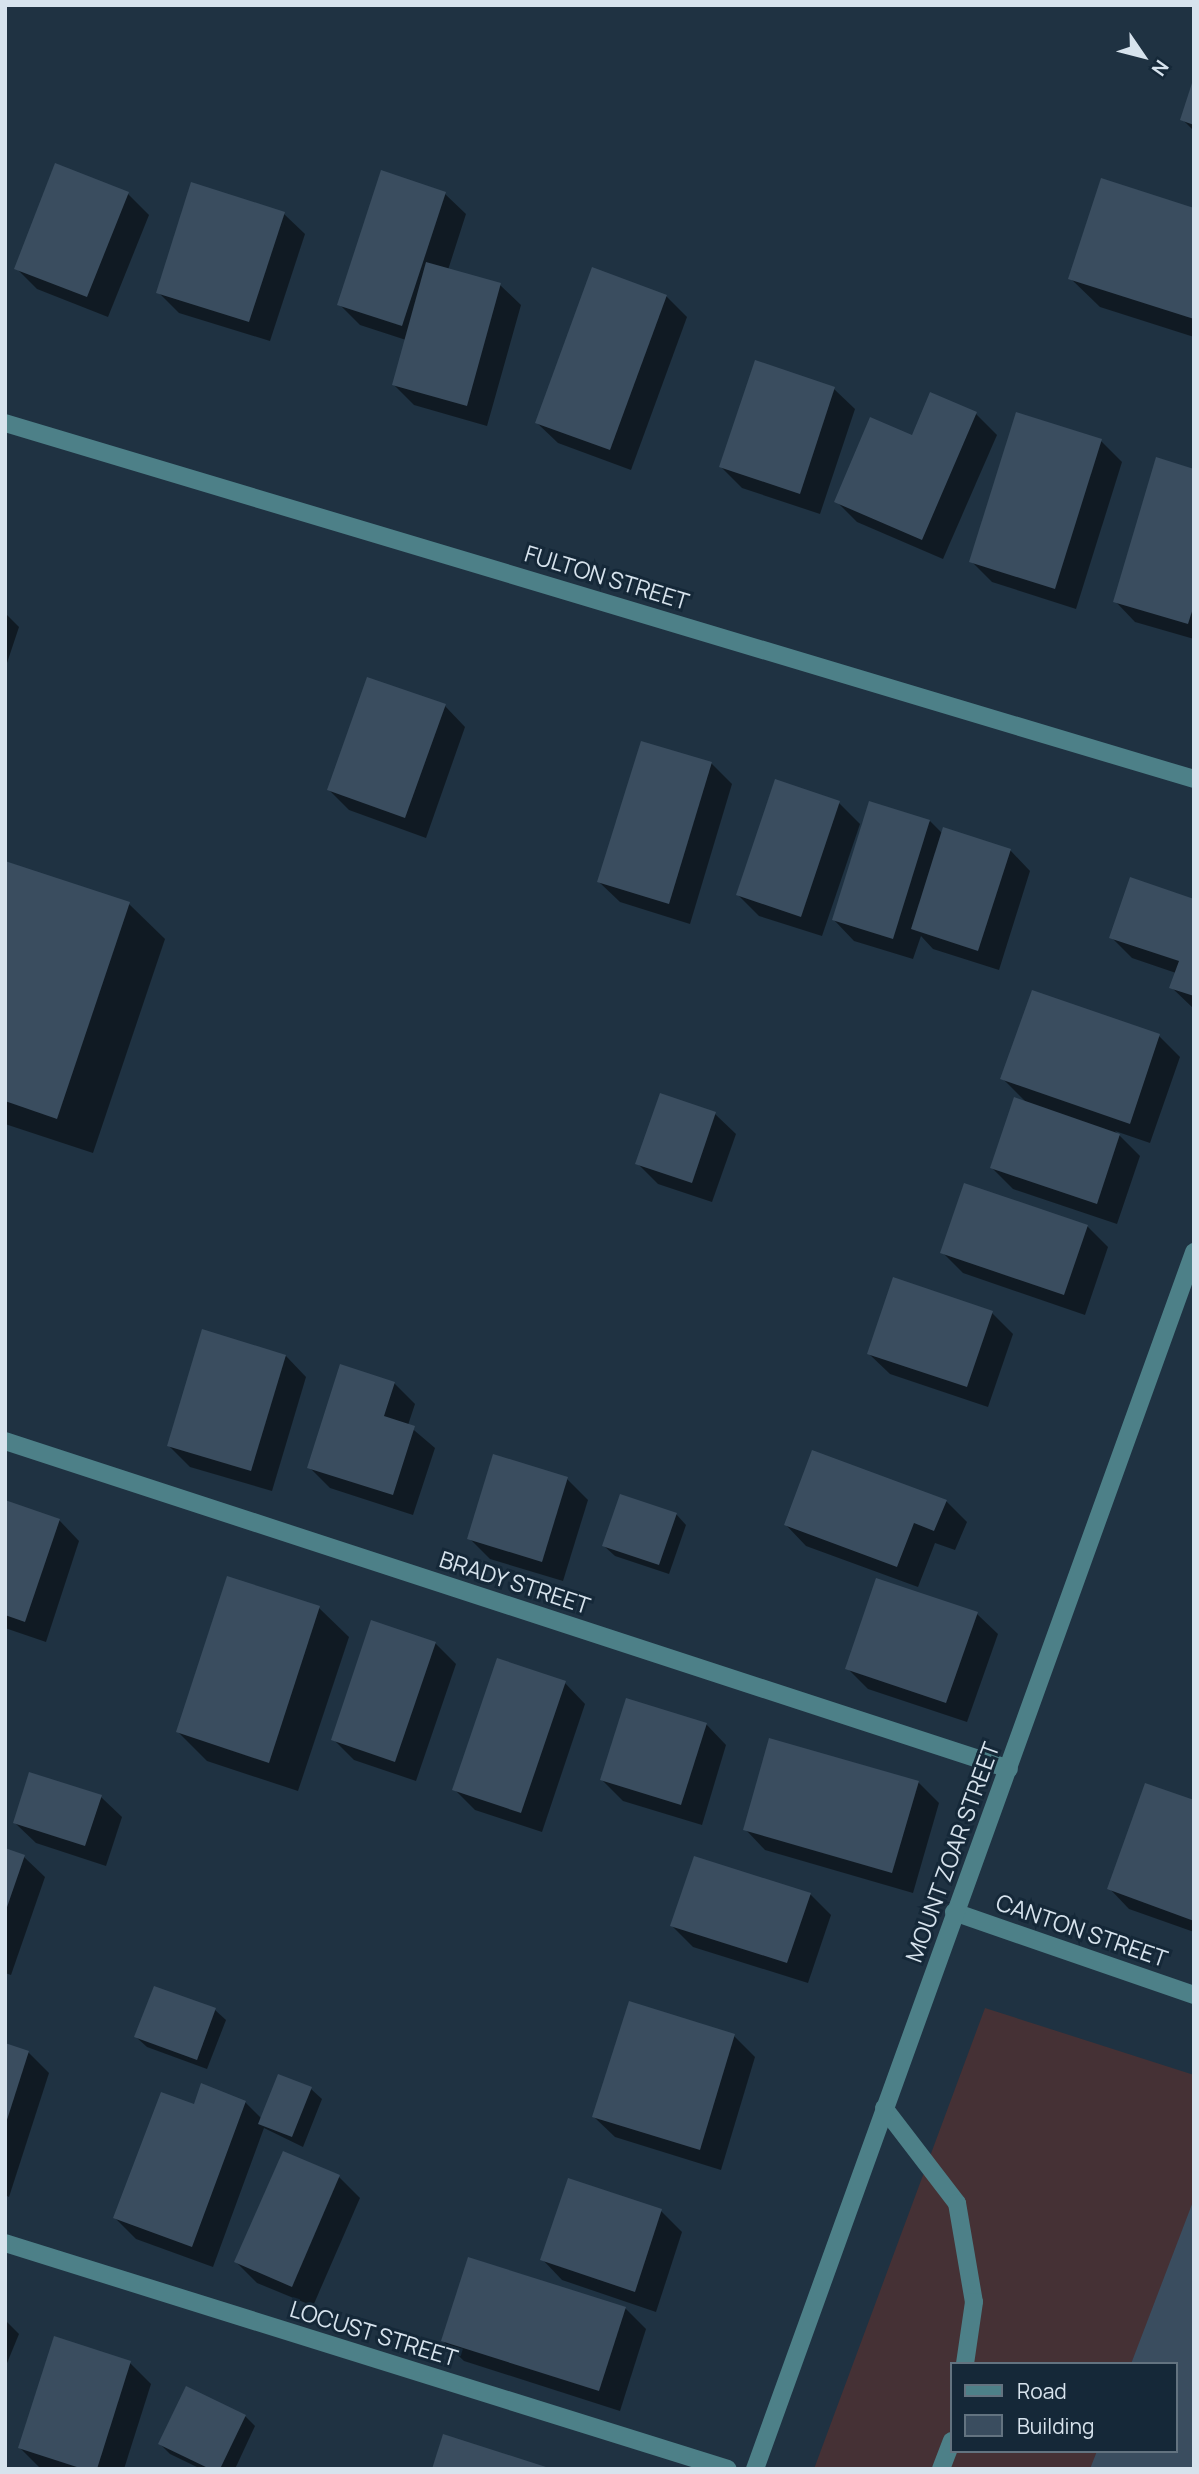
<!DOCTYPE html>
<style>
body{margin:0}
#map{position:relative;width:1199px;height:2474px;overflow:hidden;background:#1f3242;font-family:Manrope,sans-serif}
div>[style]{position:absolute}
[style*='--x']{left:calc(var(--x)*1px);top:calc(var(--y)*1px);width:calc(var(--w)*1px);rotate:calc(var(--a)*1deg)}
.education>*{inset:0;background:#453135}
.shadow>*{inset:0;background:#0007}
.building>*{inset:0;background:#3a4d5f}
.minor>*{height:18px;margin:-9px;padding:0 9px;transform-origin:9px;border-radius:9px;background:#4d8088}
span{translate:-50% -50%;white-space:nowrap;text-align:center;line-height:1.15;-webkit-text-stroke:6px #152838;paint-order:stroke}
.street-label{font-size:23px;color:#d7e3ed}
.frame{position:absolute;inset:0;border:7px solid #d7e3ed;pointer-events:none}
.legend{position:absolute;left:950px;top:2362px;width:228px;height:91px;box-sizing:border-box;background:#152838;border:2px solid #637380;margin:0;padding:9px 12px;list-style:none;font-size:21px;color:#d7e3ed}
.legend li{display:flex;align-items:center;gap:14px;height:35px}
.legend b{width:35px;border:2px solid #637380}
.north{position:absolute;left:1108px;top:21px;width:70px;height:70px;-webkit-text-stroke:5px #152838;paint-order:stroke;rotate:125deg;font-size:19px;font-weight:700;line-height:28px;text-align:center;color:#d7e3ed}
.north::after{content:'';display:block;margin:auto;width:24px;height:32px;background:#d7e3ed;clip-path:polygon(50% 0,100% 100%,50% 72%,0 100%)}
</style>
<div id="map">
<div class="education">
<i style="clip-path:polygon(evenodd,985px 2008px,1194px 2075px,1194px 2469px,814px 2469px,985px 2008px,952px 2364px,1176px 2364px,1176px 2451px,952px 2451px,952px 2364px)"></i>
</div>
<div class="shadow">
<i style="clip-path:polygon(1194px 84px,1194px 131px,1182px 119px)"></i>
<i style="clip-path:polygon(382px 173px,445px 194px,466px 214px,448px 270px,500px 285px,521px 305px,487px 426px,414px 405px,394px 385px,406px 340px,360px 325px,339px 304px)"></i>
<i style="clip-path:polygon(128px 194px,149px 215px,108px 317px,37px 289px,16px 268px)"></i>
<i style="clip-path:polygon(1194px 210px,1194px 337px,1100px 307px,1070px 278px)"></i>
<i style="clip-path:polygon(284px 214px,305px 234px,270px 341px,179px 313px,158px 292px)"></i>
<i style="clip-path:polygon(666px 296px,687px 317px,631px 470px,558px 443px,537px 423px)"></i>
<i style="clip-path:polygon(834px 389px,855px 409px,820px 514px,742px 488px,721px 467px)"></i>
<i style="clip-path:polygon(976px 414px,997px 435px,943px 559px,857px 522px,836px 501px,912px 437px)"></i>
<i style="clip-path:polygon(1101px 441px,1122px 462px,1076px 609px,992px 582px,971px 561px)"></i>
<i style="clip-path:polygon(1194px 470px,1194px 639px,1135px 622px,1115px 601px)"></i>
<i style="clip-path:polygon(5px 613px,19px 627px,5px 669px)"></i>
<i style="clip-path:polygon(445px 706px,465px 727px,426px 838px,349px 810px,329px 790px)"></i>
<i style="clip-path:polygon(711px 763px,732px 784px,690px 924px,620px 902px,599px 882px)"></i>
<i style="clip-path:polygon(776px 781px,839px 803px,860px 824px,822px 936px,759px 916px,738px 895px)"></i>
<i style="clip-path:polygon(930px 821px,943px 834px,1010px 850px,1030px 871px,999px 970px,933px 949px,921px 936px,913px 959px,854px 941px,834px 920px)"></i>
<i style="clip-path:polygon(5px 862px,129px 904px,165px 939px,93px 1153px,5px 1124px)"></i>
<i style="clip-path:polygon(1194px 901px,1194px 1009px,1171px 987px,1176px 973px,1132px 958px,1111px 937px)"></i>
<i style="clip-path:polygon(1033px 992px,1159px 1036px,1180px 1057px,1150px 1143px,1115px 1131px,1140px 1156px,1117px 1224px,1013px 1189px,992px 1168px,1028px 1104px,1002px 1078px)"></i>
<i style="clip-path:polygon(715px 1114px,736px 1134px,712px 1202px,658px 1184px,637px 1163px)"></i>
<i style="clip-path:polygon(1087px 1226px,1108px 1247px,1085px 1315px,963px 1273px,942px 1252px)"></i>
<i style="clip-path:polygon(894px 1280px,992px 1313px,1013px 1334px,988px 1407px,890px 1374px,869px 1354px)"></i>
<i style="clip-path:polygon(286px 1356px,306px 1377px,272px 1491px,190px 1467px,169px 1446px)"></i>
<i style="clip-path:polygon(394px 1383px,415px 1404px,408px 1425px,435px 1448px,413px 1515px,330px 1488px,309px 1467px)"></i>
<i style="clip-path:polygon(567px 1479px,588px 1500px,563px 1581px,490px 1559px,469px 1538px)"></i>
<i style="clip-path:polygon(946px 1501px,967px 1522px,955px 1550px,935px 1543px,918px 1587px,806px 1546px,786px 1525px)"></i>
<i style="clip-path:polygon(5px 1502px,59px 1520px,79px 1541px,46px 1642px,5px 1628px)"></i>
<i style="clip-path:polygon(676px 1514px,686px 1525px,669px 1574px,615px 1556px,604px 1546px)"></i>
<i style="clip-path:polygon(229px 1578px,319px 1608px,349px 1637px,298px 1791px,207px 1761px,178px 1732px)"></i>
<i style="clip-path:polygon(977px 1614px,998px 1634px,967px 1722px,868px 1689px,847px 1668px)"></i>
<i style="clip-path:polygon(435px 1643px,456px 1664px,416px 1781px,354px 1760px,333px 1739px)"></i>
<i style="clip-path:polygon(565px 1683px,585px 1704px,542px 1832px,475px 1810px,454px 1789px)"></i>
<i style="clip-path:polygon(706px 1724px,726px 1745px,702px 1825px,623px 1801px,602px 1780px)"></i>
<i style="clip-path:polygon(918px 1782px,939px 1803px,913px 1893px,765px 1850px,745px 1829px)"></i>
<i style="clip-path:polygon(101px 1797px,122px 1817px,106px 1866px,36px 1843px,15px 1823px)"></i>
<i style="clip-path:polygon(1194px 1802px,1194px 1932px,1129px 1909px,1109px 1888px)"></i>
<i style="clip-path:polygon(5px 1850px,24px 1857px,45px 1877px,11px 1975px,5px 1973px)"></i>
<i style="clip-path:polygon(810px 1894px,831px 1915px,808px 1983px,693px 1947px,672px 1926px)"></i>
<i style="clip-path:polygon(215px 2010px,226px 2020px,207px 2069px,147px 2047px,136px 2037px)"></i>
<i style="clip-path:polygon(734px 2036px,755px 2057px,721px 2170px,615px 2137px,594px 2117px)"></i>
<i style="clip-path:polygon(5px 2045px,28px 2052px,49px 2073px,9px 2197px,5px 2195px)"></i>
<i style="clip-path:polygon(311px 2089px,322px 2099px,303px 2147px,264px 2128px,213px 2267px,136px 2239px,115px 2218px,195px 2106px,245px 2102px,262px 2119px)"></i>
<i style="clip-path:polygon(339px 2177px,360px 2198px,313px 2306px,257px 2283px,236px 2262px)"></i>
<i style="clip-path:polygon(569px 2181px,661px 2211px,682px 2232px,656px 2312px,562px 2280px,542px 2259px)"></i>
<i style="clip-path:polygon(625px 2308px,646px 2329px,620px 2411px,464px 2361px,443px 2341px)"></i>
<i style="clip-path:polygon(5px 2320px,19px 2334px,5px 2368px)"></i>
<i style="clip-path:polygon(130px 2363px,151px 2384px,124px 2469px,41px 2469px,20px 2448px)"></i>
<i style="clip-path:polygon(245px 2416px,255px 2426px,235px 2469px,201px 2469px,170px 2454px,160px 2444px)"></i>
</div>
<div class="building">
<i style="clip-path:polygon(1193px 80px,1194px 80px,1194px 125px,1180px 120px)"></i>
<i style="clip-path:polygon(55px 163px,129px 192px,87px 297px,14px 269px)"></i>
<i style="clip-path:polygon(381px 170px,446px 192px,402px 326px,337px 305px)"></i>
<i style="clip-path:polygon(1101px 178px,1194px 208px,1194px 319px,1068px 279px)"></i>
<i style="clip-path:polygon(191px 182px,285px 212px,249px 322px,156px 293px)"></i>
<i style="clip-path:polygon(426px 262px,501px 283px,467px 406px,392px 385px)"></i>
<i style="clip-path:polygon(592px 267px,667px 295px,610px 450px,535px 423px)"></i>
<i style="clip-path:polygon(755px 360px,835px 387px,800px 494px,719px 467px)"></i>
<i style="clip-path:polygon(930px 392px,977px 412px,922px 540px,834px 502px,870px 417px,912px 435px)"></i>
<i style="clip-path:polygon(1016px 412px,1102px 439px,1055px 589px,969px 562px)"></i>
<i style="clip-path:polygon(1156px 457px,1194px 469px,1194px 605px,1188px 624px,1113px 602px)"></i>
<i style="clip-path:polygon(367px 677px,446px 704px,405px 818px,327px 790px)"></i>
<i style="clip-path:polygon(641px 741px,712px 762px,669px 904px,597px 882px)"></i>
<i style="clip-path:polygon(775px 779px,840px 801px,801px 917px,736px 895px)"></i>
<i style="clip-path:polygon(869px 801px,930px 820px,893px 939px,832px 920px)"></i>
<i style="clip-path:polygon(943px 827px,1011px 849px,978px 951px,911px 929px)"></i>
<i style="clip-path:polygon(5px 861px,130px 902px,57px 1119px,5px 1101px)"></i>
<i style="clip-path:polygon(1130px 877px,1194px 899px,1194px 996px,1169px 988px,1179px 961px,1109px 938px)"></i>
<i style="clip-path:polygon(1032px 990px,1160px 1034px,1130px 1124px,1000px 1079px)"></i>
<i style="clip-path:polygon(660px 1093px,716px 1112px,692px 1183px,635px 1164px)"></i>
<i style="clip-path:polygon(1014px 1097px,1120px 1134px,1097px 1204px,990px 1168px)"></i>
<i style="clip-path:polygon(964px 1183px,1088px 1225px,1064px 1295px,940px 1253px)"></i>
<i style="clip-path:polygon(893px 1277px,993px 1311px,967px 1387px,867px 1354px)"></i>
<i style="clip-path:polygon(202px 1329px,286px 1355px,251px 1471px,167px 1446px)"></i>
<i style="clip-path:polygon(340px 1364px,395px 1382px,384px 1416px,415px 1426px,393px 1495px,307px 1468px)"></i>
<i style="clip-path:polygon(812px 1450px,947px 1500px,934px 1531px,914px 1523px,897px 1567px,784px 1525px)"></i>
<i style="clip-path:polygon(493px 1454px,568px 1477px,542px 1562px,467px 1539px)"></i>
<i style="clip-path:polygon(620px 1494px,677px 1513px,659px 1565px,602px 1546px)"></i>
<i style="clip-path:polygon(5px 1500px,60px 1519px,25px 1622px,5px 1615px)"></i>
<i style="clip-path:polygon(227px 1576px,320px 1606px,269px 1763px,176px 1732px)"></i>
<i style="clip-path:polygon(876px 1578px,978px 1612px,946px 1703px,845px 1669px)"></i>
<i style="clip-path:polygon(371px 1620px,436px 1642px,395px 1762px,331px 1740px)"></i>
<i style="clip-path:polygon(497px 1658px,566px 1681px,521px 1813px,452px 1790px)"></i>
<i style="clip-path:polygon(626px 1698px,707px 1723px,681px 1805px,600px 1780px)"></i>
<i style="clip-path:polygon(769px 1738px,919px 1781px,892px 1873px,743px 1830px)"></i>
<i style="clip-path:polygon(29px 1772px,102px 1795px,85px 1846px,13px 1823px)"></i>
<i style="clip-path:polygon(1145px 1783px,1194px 1800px,1194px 1921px,1107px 1889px)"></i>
<i style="clip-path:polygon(5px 1848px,25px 1855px,6px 1910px,5px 1910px)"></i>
<i style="clip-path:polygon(694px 1856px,811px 1893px,787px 1963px,670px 1926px)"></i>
<i style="clip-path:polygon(154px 1986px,216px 2008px,197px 2060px,134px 2037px)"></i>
<i style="clip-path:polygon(629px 2001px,735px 2034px,700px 2150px,592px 2117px)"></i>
<i style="clip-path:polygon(5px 2043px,29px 2051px,6px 2123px,5px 2123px)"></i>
<i style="clip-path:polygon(278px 2074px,312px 2087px,292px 2137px,258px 2124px)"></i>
<i style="clip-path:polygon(201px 2083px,246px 2101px,192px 2247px,113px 2218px,161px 2092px,194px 2104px)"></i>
<i style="clip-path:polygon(283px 2151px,340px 2175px,292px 2287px,234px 2262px)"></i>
<i style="clip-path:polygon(568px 2178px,662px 2209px,635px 2292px,540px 2260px)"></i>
<i style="clip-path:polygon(1194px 2199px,1194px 2469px,1090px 2469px,1097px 2451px,1176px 2451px,1176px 2364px,1131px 2364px)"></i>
<i style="clip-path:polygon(468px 2257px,626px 2307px,599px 2391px,441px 2341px)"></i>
<i style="clip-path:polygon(54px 2336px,131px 2361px,97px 2469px,83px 2469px,18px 2448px)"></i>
<i style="clip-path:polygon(186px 2386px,246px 2415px,220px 2469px,210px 2469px,158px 2444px)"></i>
<i style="clip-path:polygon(443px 2434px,549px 2468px,549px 2469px,432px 2469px)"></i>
</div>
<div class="minor">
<i style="--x:5;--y:423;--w:1241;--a:16.67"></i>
<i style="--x:5;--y:1441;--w:1056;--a:18.09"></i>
<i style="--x:954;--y:1912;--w:254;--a:19.1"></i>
<i style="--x:884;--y:2108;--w:120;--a:52.5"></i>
<i style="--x:957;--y:2203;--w:100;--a:80.3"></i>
<i style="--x:974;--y:2302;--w:63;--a:98.3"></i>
<i style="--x:5;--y:2243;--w:757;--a:17.36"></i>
<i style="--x:755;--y:2469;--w:1294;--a:-70.16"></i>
<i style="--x:941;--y:2469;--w:30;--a:-69"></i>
</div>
<div class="street-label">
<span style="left:607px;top:577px;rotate:17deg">FULTON STREET</span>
<span style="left:515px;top:1582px;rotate:18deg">BRADY STREET</span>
<span style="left:952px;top:1852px;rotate:-70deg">MOUNT ZOAR STREET</span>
<span style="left:1082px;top:1930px;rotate:19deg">CANTON STREET</span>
<span style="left:374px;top:2333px;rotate:17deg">LOCUST STREET</span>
</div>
<div class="frame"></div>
<ul class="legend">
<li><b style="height:9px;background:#4d8088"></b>Road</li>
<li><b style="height:19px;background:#3a4d5f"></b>Building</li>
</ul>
<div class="north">N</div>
</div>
